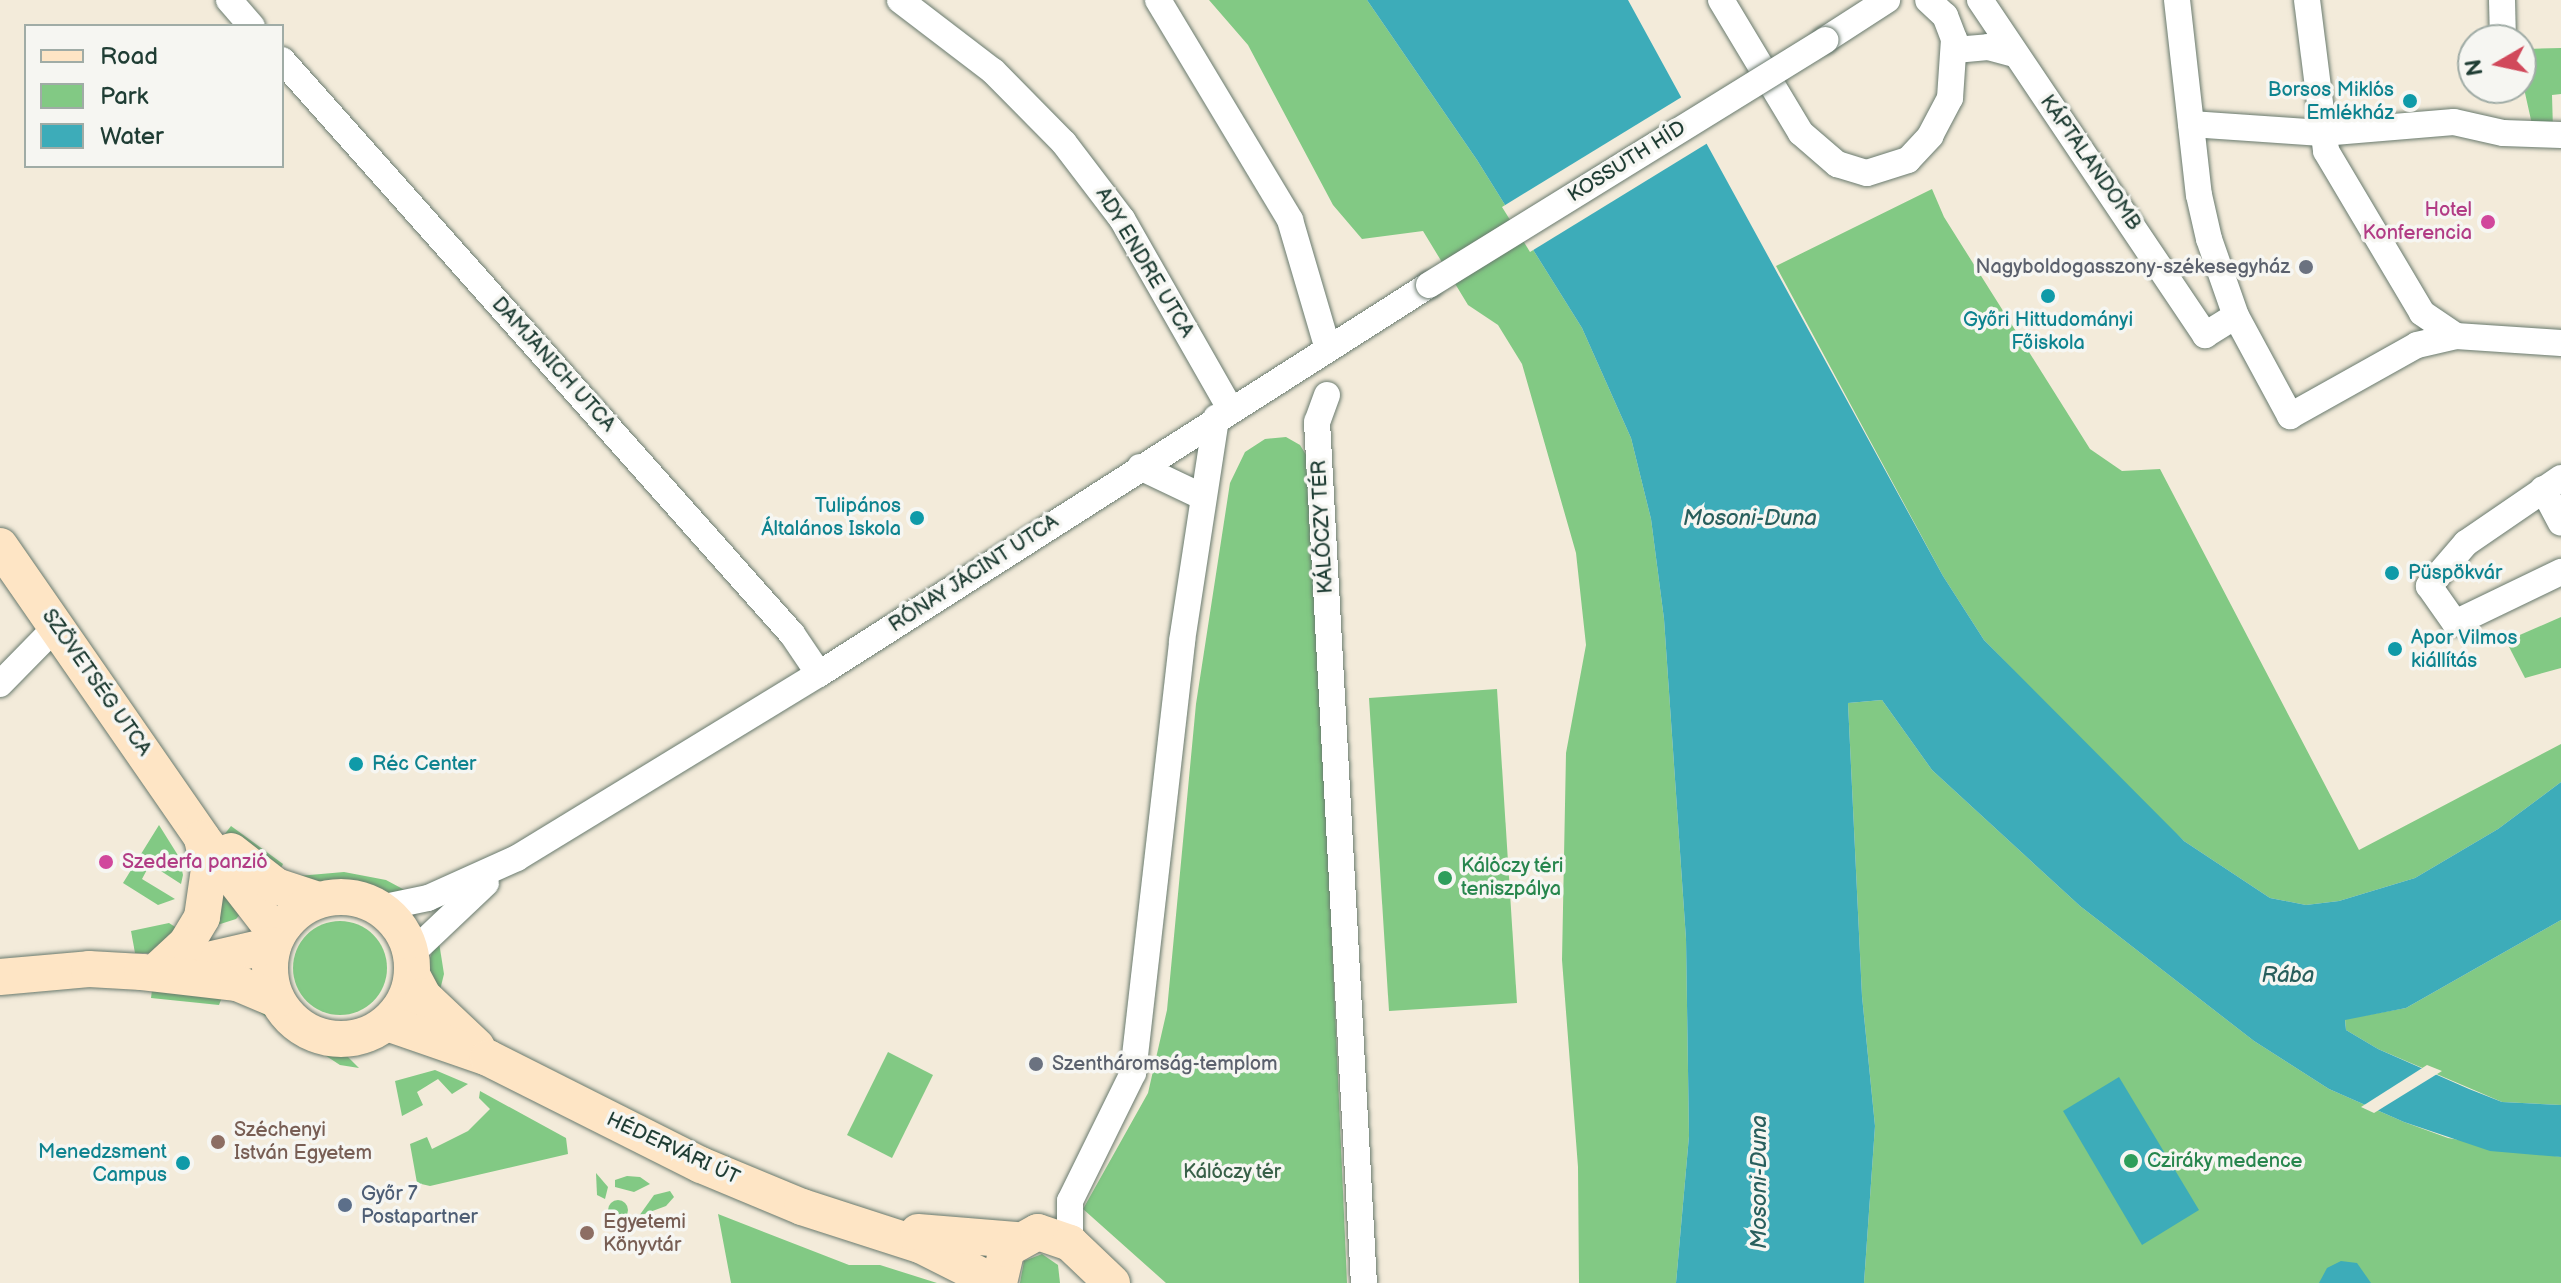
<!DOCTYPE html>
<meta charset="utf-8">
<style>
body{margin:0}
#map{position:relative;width:2561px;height:1283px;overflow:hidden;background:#f3ebda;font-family:"Balsamiq Sans",sans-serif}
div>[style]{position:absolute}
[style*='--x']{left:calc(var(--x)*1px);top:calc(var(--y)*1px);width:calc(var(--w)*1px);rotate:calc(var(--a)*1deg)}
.green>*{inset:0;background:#82c984}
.round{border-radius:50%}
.water>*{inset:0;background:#3dacb9}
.pier>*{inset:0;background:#f3ebda}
.roads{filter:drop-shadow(0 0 2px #697a6e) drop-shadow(0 0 2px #697a6e)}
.street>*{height:26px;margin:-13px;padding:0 13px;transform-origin:13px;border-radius:13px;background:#fff}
.secondary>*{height:36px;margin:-18px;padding:0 18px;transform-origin:18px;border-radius:18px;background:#fee5c5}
.secondary>.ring{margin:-18px;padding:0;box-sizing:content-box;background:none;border:36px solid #fee5c5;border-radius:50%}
.bridges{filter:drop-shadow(0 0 2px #697a6e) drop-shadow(0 0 2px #697a6e)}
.street-bridge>*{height:26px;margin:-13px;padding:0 13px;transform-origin:13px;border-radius:13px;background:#fff}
.dots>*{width:22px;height:22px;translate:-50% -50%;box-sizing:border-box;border:4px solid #f6f6f2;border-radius:50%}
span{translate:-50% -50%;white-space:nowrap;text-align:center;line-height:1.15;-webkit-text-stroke:7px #f6f6f2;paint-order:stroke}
.culture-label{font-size:20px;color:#0d838f}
.right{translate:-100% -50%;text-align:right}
.left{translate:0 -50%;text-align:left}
.street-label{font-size:20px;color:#1f3d34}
.hotel-label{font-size:20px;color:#b23c85}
.worship-label{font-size:20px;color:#5b616d}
.leisure-label{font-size:20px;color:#27864d}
.education-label{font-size:20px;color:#785e54}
.park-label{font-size:20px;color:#386048}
.service-label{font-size:20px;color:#4e5e75}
.water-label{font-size:22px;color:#285e5c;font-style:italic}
.legend{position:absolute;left:24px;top:24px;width:260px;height:144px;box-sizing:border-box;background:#f6f6f2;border:2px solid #a0aca6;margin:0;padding:10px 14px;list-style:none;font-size:24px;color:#1f3d34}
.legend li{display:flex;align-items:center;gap:16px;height:40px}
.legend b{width:40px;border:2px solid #a0aca6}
.north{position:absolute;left:2457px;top:24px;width:80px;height:80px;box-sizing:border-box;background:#f6f6f2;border:2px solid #a0aca6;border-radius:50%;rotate:261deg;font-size:22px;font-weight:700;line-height:32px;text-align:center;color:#1f3d34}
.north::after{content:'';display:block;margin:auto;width:28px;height:36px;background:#d1495b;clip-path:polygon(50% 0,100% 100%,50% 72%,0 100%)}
</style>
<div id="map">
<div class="green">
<i style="clip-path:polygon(1209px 0,1367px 0,1477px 160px,1582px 328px,1631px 438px,1651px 519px,1664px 619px,1686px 939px,1689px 1136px,1676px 1283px,1579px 1283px,1578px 1167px,1562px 960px,1566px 753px,1586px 645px,1576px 553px,1522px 364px,1498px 325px,1468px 305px,1423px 231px,1362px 239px,1333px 205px,1248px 45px)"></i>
<i style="clip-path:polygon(2561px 48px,2561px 94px,2552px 95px,2553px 130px,2533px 129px,2525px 93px,2526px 49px)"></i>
<i style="clip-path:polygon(1932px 189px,1944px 217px,2090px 449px,2122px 471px,2160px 469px,2359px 850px,2561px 744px,2561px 782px,2498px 829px,2415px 878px,2339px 901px,2306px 905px,2270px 898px,2184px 841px,2152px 812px,1984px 640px,1943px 576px,1776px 266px)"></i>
<i style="clip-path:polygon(1286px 437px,1300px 445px,1311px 463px,1347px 1283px,1166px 1283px,1083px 1209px,1148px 1093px,1167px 1010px,1196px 704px,1230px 483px,1245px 452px,1265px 439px)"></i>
<i style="clip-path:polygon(2561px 617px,2561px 668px,2525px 678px,2506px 641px)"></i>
<i style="clip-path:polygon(1497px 689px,1517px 1003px,1389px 1011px,1369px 698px)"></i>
<i style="clip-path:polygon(1882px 700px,1932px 770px,2080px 906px,2254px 1041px,2329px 1089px,2404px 1122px,2448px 1138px,2561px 1157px,2561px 1283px,1864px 1283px,1875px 1126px,1862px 996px,1848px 703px)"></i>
<i style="clip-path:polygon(159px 825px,179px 857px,183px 875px,181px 884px,150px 864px,142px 879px,175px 899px,158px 905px,123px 883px)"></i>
<i style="clip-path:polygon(231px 826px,283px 864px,277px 876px,224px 835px)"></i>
<i style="clip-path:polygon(344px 872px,386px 880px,414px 895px,387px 897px,342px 882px,307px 888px,298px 876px)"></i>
<i style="clip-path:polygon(215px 877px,247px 907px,236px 919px,214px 926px)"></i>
<i style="clip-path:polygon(2561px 920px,2561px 1105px,2502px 1102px,2378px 1049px,2346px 1030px,2345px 1019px,2406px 1008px)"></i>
<i class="round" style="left:293px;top:921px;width:94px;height:94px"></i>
<i style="clip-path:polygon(169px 923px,183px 932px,153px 953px,135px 953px,131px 931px)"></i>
<i style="clip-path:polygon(438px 936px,444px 974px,438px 998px,427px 966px)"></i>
<i style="clip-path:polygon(152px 990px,224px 992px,219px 1005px,151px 998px)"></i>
<i style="clip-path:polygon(250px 1006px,273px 1013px,300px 1038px,347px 1056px,359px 1068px,340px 1065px)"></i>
<i style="clip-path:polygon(888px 1052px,933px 1075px,892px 1158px,847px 1135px)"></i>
<i style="clip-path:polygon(435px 1070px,468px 1084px,452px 1094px,438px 1079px,417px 1092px,423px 1105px,402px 1116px,395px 1081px)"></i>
<i style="clip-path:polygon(480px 1091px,566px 1138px,568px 1154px,430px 1186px,417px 1183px,410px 1144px,427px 1137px,432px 1149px,468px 1131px,490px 1109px,479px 1098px)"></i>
<i style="clip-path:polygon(596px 1173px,608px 1187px,605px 1199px,597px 1195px)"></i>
<i style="clip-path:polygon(627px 1176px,640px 1177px,650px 1184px,634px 1192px,615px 1187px,615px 1180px)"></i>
<i style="clip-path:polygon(670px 1191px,674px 1197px,666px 1206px,639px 1216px,654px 1195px)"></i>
<i class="round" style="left:608px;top:1200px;width:20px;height:20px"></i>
<i style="clip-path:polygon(718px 1214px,849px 1265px,880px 1265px,937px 1283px,731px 1283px)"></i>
<i style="clip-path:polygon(1042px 1254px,1058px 1265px,1060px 1283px,1020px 1283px,1024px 1261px)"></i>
</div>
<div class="water">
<i style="clip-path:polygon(1367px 0,1628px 0,1943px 576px,1984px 640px,2184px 841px,2270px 898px,2306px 905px,2339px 901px,2415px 878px,2498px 829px,2561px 782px,2561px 920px,2406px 1008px,2345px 1020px,2346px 1030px,2378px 1049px,2469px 1089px,2502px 1102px,2561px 1105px,2561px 1157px,2490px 1151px,2404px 1122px,2329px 1089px,2254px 1041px,2080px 906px,1932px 770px,1882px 700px,1848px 703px,1862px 996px,1875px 1126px,1864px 1283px,1676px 1283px,1689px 1136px,1686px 939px,1664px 619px,1651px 519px,1631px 438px,1582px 328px,1477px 160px)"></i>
<i style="clip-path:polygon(2119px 1077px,2199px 1210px,2142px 1245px,2063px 1111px)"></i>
<i style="clip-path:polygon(2341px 1261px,2357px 1263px,2371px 1283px,2319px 1283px,2327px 1268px)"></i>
</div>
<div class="pier">
<i style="clip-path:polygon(1685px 95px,1711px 141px,1530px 252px,1502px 207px)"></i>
<i style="clip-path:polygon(2427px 1065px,2442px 1071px,2374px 1113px,2361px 1107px)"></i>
</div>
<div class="roads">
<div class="street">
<i style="--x:229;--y:0;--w:35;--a:49"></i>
<i style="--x:900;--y:0;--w:117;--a:37.4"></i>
<i style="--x:993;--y:71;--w:101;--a:45.4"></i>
<i style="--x:1064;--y:143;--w:96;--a:52.7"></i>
<i style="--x:1122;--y:219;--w:220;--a:60.3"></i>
<i style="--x:1158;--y:0;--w:257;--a:59"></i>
<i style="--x:1290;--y:220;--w:134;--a:73.6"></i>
<i style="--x:1721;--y:0;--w:155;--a:59"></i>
<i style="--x:1801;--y:133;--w:48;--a:40.7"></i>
<i style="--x:1837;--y:164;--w:31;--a:17"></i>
<i style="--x:1867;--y:173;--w:43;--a:-17.6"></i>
<i style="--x:1908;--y:160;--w:33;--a:-47"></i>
<i style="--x:1930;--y:136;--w:43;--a:-62.2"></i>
<i style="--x:1950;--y:98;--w:59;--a:-86.1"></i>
<i style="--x:1954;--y:39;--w:25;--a:-111"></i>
<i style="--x:1945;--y:16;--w:23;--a:-137"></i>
<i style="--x:1980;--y:0;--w:404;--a:56.1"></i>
<i style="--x:2205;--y:335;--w:36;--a:-32"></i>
<i style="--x:2177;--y:0;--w:196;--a:83.6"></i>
<i style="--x:2199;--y:195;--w:45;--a:77.2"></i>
<i style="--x:2209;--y:239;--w:82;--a:70.7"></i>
<i style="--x:2236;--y:316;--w:114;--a:61.6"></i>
<i style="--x:2290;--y:416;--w:145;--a:-29.2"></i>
<i style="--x:2417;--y:345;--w:40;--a:-13"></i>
<i style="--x:2456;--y:336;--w:105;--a:3.8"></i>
<i style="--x:2307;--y:0;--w:152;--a:82.8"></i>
<i style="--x:2326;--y:151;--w:188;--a:59.3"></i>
<i style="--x:2422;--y:313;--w:41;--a:34.1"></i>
<i style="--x:2502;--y:0;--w:40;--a:88.6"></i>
<i style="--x:1825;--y:40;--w:74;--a:-32.8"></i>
<i style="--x:1955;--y:50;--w:33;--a:-5"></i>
<i style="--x:1988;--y:47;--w:28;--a:15"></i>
<i style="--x:282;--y:60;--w:768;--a:48.38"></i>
<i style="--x:792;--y:634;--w:48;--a:56"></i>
<i style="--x:2191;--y:124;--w:131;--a:3.9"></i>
<i style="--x:2322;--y:133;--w:132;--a:-4.8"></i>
<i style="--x:2454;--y:122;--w:50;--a:12.7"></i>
<i style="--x:2503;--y:133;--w:58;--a:2"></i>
<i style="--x:1327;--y:395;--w:29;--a:110"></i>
<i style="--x:1317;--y:422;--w:862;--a:86.88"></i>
<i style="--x:1140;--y:467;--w:68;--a:25.4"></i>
<i style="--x:2561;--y:478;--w:115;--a:145.6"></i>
<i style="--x:2466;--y:543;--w:57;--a:130.7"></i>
<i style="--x:2429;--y:586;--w:45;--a:54.9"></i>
<i style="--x:2455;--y:623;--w:118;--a:-25.7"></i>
<i style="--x:2543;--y:489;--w:38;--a:62"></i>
<i style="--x:0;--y:684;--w:81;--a:-45.5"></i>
<i style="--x:380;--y:908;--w:49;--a:-11.8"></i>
<i style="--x:428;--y:898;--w:98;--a:-24.2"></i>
<i style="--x:517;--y:858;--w:354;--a:-31.4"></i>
<i style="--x:819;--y:674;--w:723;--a:-32.53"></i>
<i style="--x:411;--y:954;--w:103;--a:-43.4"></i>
<i style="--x:1070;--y:1243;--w:42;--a:-90"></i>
<i style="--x:1070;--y:1201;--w:143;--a:-63.8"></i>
<i style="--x:1133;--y:1073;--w:435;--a:-83.5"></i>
<i style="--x:1182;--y:641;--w:226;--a:-81.3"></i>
</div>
<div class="secondary">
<i style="--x:0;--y:546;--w:355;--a:55.3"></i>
<i style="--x:202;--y:838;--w:123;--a:52.3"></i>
<i style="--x:231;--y:851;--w:57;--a:37.9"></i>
<i style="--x:276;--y:886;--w:44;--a:18.4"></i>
<i class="ring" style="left:270px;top:897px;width:106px;height:106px"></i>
<i style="--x:182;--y:966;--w:93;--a:-13"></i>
<i style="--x:161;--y:967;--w:34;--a:-43"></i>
<i style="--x:186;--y:944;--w:31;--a:-59"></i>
<i style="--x:202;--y:917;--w:49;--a:-81.7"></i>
<i style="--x:209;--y:869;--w:31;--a:-103"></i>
<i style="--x:412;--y:975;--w:24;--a:62"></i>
<i style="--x:423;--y:996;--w:74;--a:43.4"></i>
<i style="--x:0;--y:977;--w:89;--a:-5.1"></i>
<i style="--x:89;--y:969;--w:53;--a:3.2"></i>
<i style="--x:142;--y:972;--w:96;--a:6.6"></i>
<i style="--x:237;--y:983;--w:43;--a:23"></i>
<i style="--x:387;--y:1023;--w:107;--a:19.1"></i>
<i style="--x:488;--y:1058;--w:238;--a:26.7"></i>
<i style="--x:701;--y:1165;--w:109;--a:22.6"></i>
<i style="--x:802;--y:1207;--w:124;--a:17.9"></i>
<i style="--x:920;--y:1245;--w:85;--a:26.6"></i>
<i style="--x:918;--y:1232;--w:98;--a:4.7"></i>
<i style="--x:999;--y:1283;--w:35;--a:-77"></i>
<i style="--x:1007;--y:1249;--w:35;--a:-29"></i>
<i style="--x:1038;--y:1232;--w:34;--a:19"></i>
<i style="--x:1070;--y:1243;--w:58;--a:43.6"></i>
</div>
</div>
<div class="bridges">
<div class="street-bridge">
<i style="--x:1429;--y:285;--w:466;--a:-31.7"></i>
</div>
</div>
<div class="dots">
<i style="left:2410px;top:101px;background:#0f9aa8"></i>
<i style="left:2488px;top:222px;background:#d1479c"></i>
<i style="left:2306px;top:267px;background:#6b7280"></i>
<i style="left:2048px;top:296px;background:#0f9aa8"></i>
<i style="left:917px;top:518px;background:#0f9aa8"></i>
<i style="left:2392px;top:573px;background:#0f9aa8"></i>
<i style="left:2395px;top:649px;background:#0f9aa8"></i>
<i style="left:356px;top:764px;background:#0f9aa8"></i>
<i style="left:106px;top:862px;background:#d1479c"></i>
<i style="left:1445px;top:878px;background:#2e9e5b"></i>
<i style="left:1036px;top:1064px;background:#6b7280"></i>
<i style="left:218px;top:1142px;background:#8d6e63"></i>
<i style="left:2131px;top:1161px;background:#2e9e5b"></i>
<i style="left:183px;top:1163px;background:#0f9aa8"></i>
<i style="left:345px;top:1205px;background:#5c6f8a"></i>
<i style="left:587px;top:1233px;background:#8d6e63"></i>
</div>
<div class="culture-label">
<span class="right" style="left:2394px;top:102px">Borsos Miklós<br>Emlékház</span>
<span style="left:2048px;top:332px">Győri Hittudományi<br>Főiskola</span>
<span class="right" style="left:901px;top:518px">Tulipános<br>Általános Iskola</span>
<span class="left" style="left:2408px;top:573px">Püspökvár</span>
<span class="left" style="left:2411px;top:650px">Apor Vilmos<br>kiállítás</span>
<span class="left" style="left:372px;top:764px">Réc Center</span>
<span class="right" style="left:167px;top:1164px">Menedzsment<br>Campus</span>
</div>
<div class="street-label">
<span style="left:1627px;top:162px;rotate:-32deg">KOSSUTH HÍD</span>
<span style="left:2090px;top:163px;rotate:55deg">KÁPTALANDOMB</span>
<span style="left:1144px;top:263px;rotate:59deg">ADY ENDRE UTCA</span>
<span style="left:553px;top:365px;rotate:48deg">DAMJANICH UTCA</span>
<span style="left:1323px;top:527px;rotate:-93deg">KÁLÓCZY TÉR</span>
<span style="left:974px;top:574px;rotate:-33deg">RÓNAY JÁCINT UTCA</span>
<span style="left:96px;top:683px;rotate:55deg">SZÖVETSÉG UTCA</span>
<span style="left:673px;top:1149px;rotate:25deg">HÉDERVÁRI ÚT</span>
</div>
<div class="hotel-label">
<span class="right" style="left:2472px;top:222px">Hotel<br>Konferencia</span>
<span class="left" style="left:122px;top:862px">Szederfa panzió</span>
</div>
<div class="worship-label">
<span class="right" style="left:2290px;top:267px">Nagyboldogasszony-székesegyház</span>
<span class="left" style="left:1052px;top:1064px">Szentháromság-templom</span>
</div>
<div class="leisure-label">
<span class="left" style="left:1461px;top:878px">Kálóczy téri<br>teniszpálya</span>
<span class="left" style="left:2147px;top:1161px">Cziráky medence</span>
</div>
<div class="education-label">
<span class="left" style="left:234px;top:1142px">Széchenyi<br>István Egyetem</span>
<span class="left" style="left:603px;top:1234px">Egyetemi<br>Könyvtár</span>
</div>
<div class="park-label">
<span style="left:1232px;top:1172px">Kálóczy tér</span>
</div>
<div class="service-label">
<span class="left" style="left:361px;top:1206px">Győr 7<br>Postapartner</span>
</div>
<div class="water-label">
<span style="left:1750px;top:519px">Mosoni-Duna</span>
<span style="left:2288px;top:976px">Rába</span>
<span style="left:1760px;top:1182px;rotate:-90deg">Mosoni-Duna</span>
</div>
<ul class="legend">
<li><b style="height:10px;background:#fee5c5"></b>Road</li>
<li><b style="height:22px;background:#82c984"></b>Park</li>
<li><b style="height:22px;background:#3dacb9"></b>Water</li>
</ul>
<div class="north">N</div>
</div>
